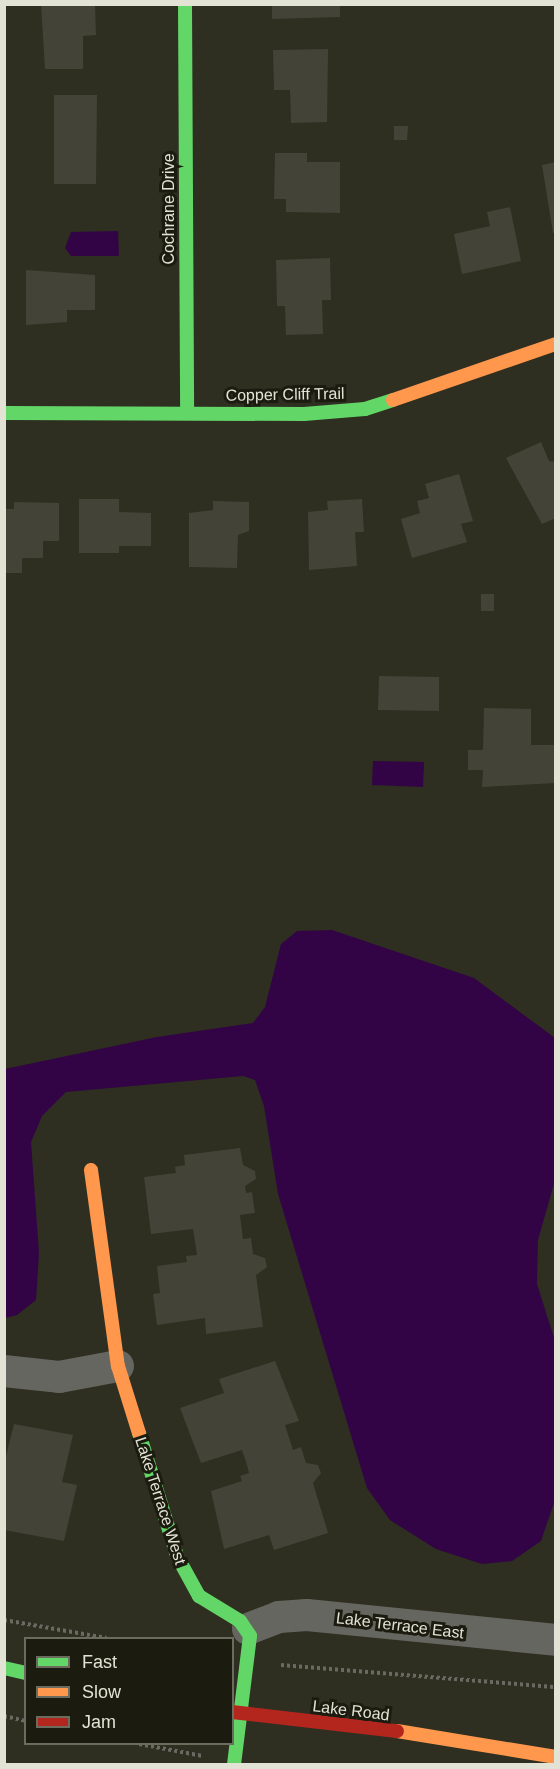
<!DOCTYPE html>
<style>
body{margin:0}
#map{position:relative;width:560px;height:1769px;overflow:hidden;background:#2e2e21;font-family:Helvetica,sans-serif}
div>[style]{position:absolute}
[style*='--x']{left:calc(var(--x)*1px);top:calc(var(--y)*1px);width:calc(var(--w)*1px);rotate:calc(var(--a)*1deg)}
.water>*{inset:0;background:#320445}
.building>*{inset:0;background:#434338}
.path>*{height:4px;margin-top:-2px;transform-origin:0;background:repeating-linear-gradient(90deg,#6a6a62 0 3px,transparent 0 6px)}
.street>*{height:32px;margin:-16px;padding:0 16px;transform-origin:16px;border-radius:16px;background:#666660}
.fast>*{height:14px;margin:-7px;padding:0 7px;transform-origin:7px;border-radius:7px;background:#63d668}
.slow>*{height:14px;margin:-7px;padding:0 7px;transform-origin:7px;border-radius:7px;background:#ff974d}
.jam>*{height:14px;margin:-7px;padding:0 7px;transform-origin:7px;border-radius:7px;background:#b3261e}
span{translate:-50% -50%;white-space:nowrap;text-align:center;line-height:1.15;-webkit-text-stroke:6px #1b1b10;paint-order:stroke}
.street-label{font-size:16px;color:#e2e3d4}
.frame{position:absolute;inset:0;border:6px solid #e2e3d4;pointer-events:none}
.legend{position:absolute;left:24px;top:1637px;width:210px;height:108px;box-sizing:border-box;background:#1b1b10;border:2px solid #6b6b5e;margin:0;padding:8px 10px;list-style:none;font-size:18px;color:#e2e3d4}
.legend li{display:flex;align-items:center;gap:12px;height:30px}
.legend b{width:30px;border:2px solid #6b6b5e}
</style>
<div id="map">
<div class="water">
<i style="clip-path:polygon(118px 231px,119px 256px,71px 256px,65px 248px,71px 232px)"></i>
<i style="clip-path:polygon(373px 761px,424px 762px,423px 787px,372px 785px)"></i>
<i style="clip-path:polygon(332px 930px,474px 978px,555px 1038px,555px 1180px,538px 1240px,537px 1284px,555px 1341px,555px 1500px,541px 1541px,512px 1561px,482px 1564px,436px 1549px,390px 1520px,367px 1488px,278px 1194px,264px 1106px,255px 1080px,243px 1076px,66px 1092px,42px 1116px,31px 1142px,39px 1253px,36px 1300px,17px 1315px,5px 1318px,5px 1069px,157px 1037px,253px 1023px,265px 1007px,281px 944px,297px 931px)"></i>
</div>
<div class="building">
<i style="clip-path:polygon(41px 4px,95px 4px,96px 35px,83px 36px,83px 69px,45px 69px)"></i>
<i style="clip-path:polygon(272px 4px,340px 4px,340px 17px,272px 19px)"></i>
<i style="clip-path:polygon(328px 49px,327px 122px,291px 123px,290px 90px,274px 90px,273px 50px)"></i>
<i style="clip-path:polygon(54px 95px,97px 95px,96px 184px,54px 184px)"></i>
<i style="clip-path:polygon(394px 126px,408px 126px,407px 140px,394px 140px)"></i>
<i style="clip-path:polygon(275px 153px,307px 153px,307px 162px,340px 162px,340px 213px,286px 212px,286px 199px,274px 199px)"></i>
<i style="clip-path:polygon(556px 162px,556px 232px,553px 233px,542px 165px)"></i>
<i style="clip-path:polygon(510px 207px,521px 261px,462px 274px,454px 234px,490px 226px,487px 212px)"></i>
<i style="clip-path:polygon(330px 258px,331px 300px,322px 300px,323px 334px,286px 335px,285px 306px,277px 306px,276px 260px)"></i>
<i style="clip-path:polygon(26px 270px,95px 275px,95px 310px,67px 310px,67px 322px,26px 325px)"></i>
<i style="clip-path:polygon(541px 442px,549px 461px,556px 462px,556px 518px,542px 524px,506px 458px)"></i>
<i style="clip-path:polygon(459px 474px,473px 521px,461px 524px,467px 542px,412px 558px,401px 519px,420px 513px,417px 501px,429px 498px,425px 484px)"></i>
<i style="clip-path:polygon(79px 499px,119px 499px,119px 512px,151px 513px,151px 546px,119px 546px,119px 553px,79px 553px)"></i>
<i style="clip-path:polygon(362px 499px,364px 532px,355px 532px,357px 566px,309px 570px,308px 512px,328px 510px,327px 501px)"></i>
<i style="clip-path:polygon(213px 501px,249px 502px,249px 531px,238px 535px,237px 568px,189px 567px,189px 513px,213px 510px)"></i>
<i style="clip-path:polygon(14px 502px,59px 503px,59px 541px,43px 541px,43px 558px,22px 558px,22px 573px,4px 573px,4px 509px,14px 509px)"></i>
<i style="clip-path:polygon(481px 594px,494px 594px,494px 611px,481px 611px)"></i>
<i style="clip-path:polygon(379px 676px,439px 677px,439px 711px,378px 710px)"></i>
<i style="clip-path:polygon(484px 708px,531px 709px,531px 745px,556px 745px,556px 783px,482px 787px,483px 770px,468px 770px,468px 750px,483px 750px)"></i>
<i style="clip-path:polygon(240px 1148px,243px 1165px,255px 1171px,256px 1179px,245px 1186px,246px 1193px,252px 1192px,255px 1213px,240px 1215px,243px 1239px,251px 1238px,253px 1254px,265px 1258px,267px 1267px,256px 1275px,263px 1327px,206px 1334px,205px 1318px,157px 1325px,153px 1294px,160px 1293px,157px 1266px,187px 1262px,186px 1256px,197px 1255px,193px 1229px,151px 1234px,144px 1177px,176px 1173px,175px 1167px,185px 1165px,184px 1155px)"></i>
<i style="clip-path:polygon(275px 1361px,299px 1421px,285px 1425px,293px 1450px,301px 1447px,306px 1463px,318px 1465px,321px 1473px,313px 1483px,328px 1533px,274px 1550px,269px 1535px,224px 1549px,211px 1491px,242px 1481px,240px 1476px,249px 1473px,247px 1465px,242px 1450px,201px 1463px,180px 1408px,224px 1393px,219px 1379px)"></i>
<i style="clip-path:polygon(14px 1424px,73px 1435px,62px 1482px,77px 1485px,64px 1541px,4px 1530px,4px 1464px)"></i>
</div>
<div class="path">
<i style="--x:4;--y:1620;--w:104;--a:10"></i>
<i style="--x:281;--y:1665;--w:276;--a:4.6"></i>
<i style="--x:4;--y:1716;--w:23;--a:13"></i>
<i style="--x:139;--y:1744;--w:65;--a:10.6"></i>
</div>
<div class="street">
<i style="--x:4;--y:1371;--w:55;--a:6.2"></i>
<i style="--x:59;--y:1377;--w:60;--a:-10.6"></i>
<i style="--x:248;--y:1629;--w:33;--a:-21"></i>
<i style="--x:279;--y:1617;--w:28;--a:-4"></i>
<i style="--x:307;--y:1615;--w:250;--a:5.7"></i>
</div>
<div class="fast">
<i style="--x:185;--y:4;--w:409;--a:89.7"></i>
<i style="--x:4;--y:413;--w:300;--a:0.2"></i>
<i style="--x:304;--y:414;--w:61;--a:-4.7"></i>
<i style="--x:365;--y:409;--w:29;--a:-18"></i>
<i style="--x:139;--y:1433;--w:129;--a:72.8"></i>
<i style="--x:177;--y:1556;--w:46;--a:61.2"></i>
<i style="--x:199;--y:1596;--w:48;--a:31.4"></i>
<i style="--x:240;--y:1621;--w:18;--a:56"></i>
<i style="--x:250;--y:1636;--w:129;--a:97.1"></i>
<i style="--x:4;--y:1668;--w:23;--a:13"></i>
</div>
<div class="slow">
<i style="--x:393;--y:400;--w:172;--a:-19"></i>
<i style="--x:91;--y:1170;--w:198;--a:82.2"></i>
<i style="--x:118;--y:1366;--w:70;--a:72.6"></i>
<i style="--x:397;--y:1731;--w:161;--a:9.3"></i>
</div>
<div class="jam">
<i style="--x:232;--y:1712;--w:166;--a:6.6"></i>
</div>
<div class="street-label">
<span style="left:169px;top:209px;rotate:-90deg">Cochrane Drive</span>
<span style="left:285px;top:395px;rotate:-1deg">Copper Cliff Trail</span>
<span style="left:160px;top:1501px;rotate:72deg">Lake Terrace West</span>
<span style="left:400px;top:1626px;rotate:7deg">Lake Terrace East</span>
<span style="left:351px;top:1711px;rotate:7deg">Lake Road</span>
</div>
<div class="frame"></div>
<ul class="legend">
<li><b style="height:8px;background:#63d668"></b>Fast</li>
<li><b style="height:8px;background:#ff974d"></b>Slow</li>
<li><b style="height:8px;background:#b3261e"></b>Jam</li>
</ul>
</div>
